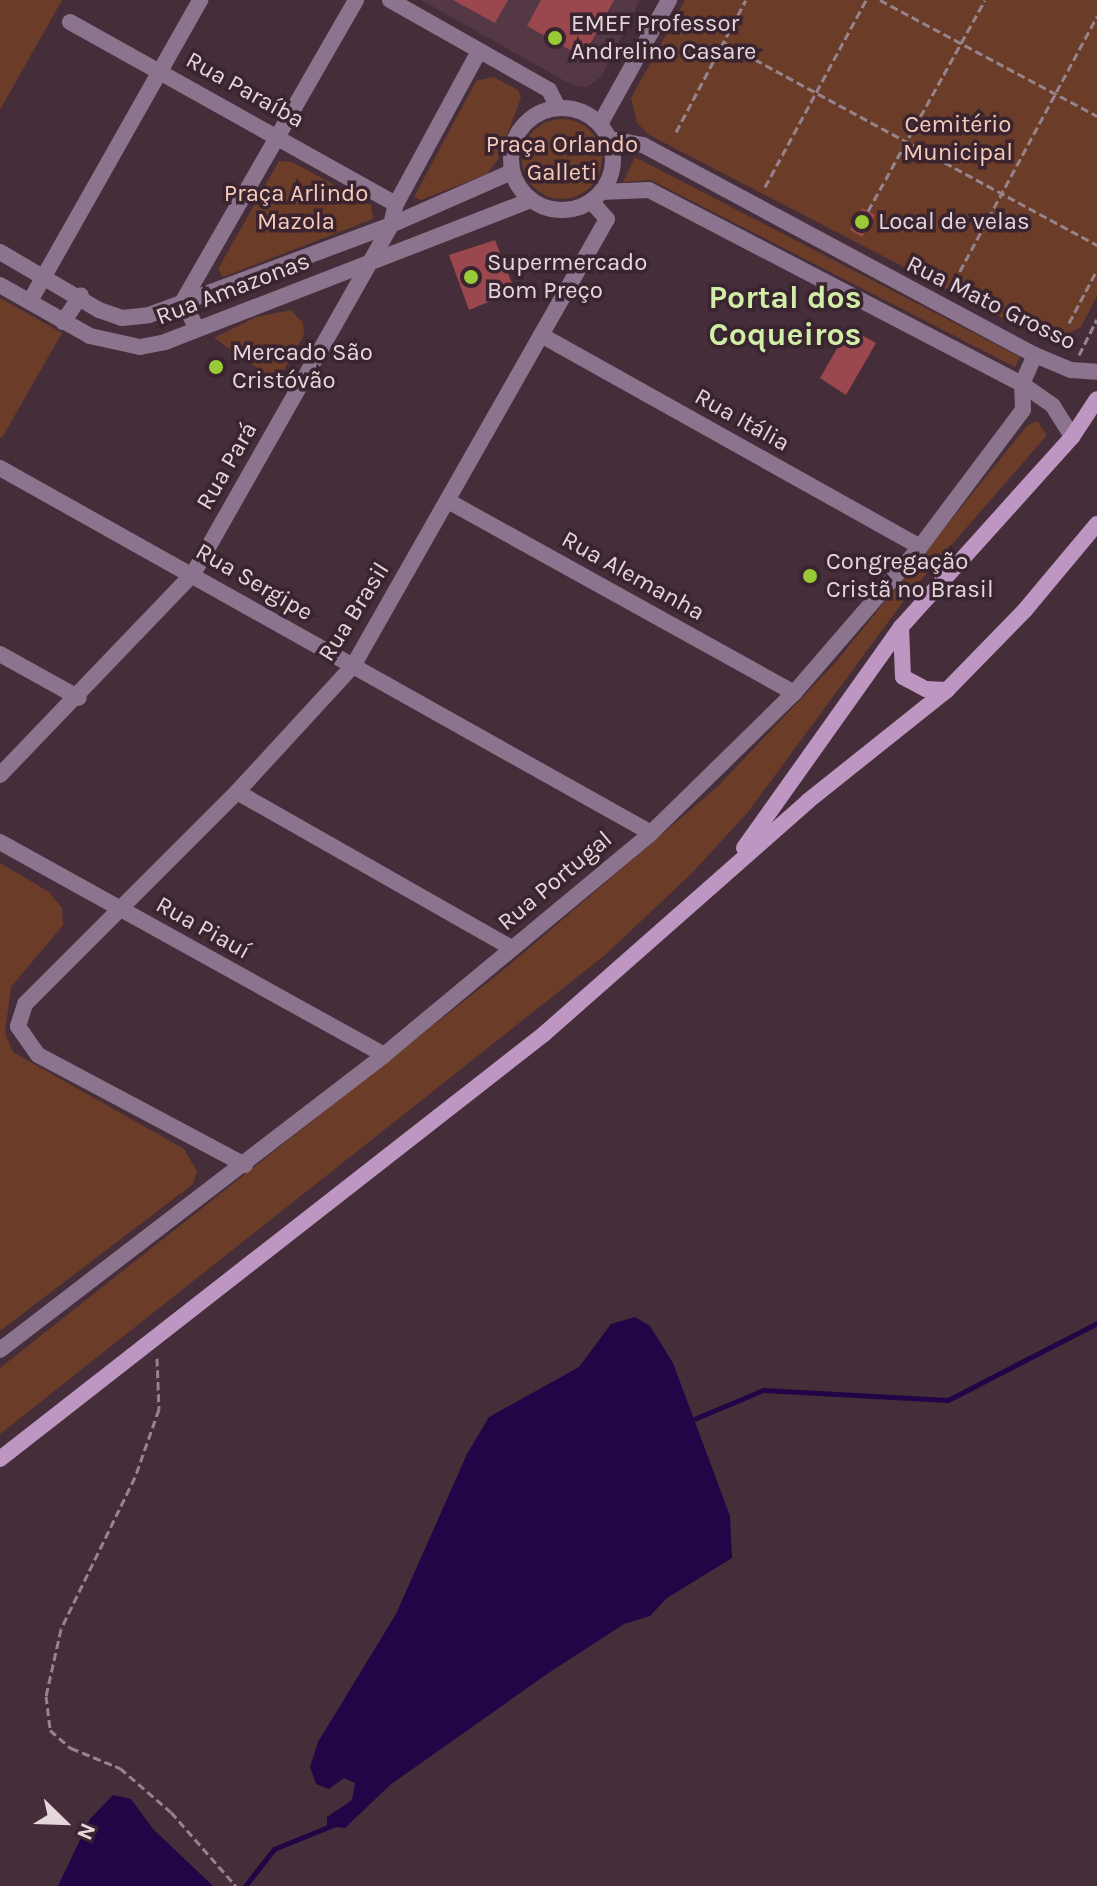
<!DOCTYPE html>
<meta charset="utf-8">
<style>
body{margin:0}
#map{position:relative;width:1097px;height:1886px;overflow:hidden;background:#452e39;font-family:Karla,sans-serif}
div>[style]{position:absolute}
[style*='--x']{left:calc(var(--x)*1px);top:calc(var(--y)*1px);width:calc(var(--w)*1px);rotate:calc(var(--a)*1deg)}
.built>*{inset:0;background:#553846}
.green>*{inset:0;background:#6b3c27}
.round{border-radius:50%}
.water>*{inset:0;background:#210546}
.stream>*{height:5px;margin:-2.5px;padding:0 2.5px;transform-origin:2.5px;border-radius:2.5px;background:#210546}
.building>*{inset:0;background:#9a484e}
.path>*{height:3px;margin-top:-1.5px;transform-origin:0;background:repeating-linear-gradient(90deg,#96838c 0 8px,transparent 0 12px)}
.minor>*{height:16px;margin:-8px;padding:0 8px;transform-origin:8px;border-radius:8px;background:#8c748f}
.minor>.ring{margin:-8px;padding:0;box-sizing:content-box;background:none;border:16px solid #8c748f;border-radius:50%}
.secondary>*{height:16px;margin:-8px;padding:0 8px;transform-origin:8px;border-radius:8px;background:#bd97c2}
.dots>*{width:22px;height:22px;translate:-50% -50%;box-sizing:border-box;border:4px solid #3a242f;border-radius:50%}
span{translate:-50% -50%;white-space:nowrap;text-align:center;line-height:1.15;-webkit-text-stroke:7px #3a242f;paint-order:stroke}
.poi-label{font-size:24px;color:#e5d6dc}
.left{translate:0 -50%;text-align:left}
.street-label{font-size:24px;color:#e5d6dc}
.park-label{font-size:24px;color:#f7cbb9}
.district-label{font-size:32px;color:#d0eea6;font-weight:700}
.north{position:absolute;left:24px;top:1782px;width:80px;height:80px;-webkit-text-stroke:6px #3a242f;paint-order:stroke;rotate:113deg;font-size:22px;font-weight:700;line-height:32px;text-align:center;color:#e5d6dc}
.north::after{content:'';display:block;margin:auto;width:28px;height:36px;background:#e5d6dc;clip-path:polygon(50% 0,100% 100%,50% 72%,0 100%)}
</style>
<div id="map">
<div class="built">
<i style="clip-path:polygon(421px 0,640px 0,601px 77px,587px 87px,572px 85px)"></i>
</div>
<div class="green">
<i style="clip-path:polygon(0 0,62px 0,0 110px)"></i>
<i style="clip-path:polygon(685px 0,1097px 0,1097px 296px,1081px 327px,1057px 340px,1039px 337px,649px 135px,637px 123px,631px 98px)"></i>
<i style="clip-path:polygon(494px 77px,518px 90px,521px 98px,497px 161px,487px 174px,421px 200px,414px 197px,476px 81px)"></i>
<i class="round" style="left:522px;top:119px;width:80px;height:80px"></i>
<i style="clip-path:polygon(635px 157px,1020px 357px,1015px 367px,651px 180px,623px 182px)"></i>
<i style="clip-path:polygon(279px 161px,292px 162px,371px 205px,373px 219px,223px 277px,218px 269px)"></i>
<i style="clip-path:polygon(0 298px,62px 333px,2px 438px,0 437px)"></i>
<i style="clip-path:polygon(291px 310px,303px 323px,304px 335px,277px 382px,214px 338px,256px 317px)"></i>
<i style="clip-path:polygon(1037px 421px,1047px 435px,908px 595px,748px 812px,692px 873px,605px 955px,0 1434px,0 1368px,507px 967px,717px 787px,836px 662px,1027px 426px)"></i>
<i style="clip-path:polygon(0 863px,49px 892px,62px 908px,63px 925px,11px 987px,5px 1033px,13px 1052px,184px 1149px,197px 1171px,193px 1184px,0 1331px)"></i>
</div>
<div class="water">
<i style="clip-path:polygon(635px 1317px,650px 1326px,673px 1363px,730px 1516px,732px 1558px,667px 1598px,650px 1616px,624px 1624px,547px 1674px,390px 1785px,345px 1828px,327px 1826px,327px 1817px,352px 1800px,355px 1783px,344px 1778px,329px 1789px,316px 1784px,310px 1767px,318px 1742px,396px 1614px,467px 1454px,489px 1417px,579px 1367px,611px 1324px)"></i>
<i style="clip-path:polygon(113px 1795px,131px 1799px,153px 1829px,213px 1886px,58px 1886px,90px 1819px)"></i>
</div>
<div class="stream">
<i style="--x:687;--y:1422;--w:82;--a:-22.8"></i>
<i style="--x:763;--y:1390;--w:185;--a:3.1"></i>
<i style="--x:948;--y:1400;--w:168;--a:-27.3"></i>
<i style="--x:245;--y:1886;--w:47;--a:-51.9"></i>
<i style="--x:274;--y:1849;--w:71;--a:-22.2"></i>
</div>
<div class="building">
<i style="clip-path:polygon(453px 0,508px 0,495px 23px)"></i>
<i style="clip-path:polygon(541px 0,614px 0,583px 57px,527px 26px)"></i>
<i style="clip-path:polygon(862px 208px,875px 215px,862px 237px,850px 230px)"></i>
<i style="clip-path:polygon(495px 240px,515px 291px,469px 310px,449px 255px)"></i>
<i style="clip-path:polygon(849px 328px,876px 343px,846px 395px,820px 378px)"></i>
</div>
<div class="path">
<i style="--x:880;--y:0;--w:246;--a:28.1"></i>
<i style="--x:723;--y:42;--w:426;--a:28.5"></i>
<i style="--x:676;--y:132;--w:149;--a:-62.1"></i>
<i style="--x:765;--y:187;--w:213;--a:-61.6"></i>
<i style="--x:868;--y:211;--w:241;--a:-61"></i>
<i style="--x:954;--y:282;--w:302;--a:-61.7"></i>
<i style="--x:1069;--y:323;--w:60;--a:-62.2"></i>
<i style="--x:1079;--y:355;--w:40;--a:-63.4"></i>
<i style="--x:157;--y:1358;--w:51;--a:87.8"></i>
<i style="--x:159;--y:1409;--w:72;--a:109.4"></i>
<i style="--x:135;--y:1477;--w:169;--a:116"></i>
<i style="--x:61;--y:1629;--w:69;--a:102.6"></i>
<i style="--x:46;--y:1696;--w:34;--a:83"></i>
<i style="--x:50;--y:1730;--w:28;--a:41"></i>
<i style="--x:71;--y:1748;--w:53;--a:22.2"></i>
<i style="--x:120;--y:1768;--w:67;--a:40.8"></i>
<i style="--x:171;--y:1812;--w:98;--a:48.7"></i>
</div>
<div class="minor">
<i style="--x:390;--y:0;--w:183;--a:29.5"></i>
<i style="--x:549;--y:90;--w:20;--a:63"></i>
<i style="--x:70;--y:22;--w:373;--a:29.2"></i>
<i class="ring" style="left:511px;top:108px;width:86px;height:86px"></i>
<i style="--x:600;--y:124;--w:142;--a:-60.9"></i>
<i style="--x:609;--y:139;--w:35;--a:10"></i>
<i style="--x:643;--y:145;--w:445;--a:28.2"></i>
<i style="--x:1035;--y:355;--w:39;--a:23"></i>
<i style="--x:1071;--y:370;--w:26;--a:4"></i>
<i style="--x:601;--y:192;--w:48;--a:-2.4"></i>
<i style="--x:649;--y:190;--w:420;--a:27.5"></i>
<i style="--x:1022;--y:384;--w:38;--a:35"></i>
<i style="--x:1053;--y:406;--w:36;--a:58"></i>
<i style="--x:0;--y:252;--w:115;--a:30.4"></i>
<i style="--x:99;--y:310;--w:24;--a:19"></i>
<i style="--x:122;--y:318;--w:27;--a:-6"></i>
<i style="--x:149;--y:315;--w:258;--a:-20.4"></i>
<i style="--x:391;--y:225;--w:132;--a:-23.7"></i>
<i style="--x:0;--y:285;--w:103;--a:29.5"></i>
<i style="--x:90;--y:336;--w:51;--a:12.4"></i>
<i style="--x:140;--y:347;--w:25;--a:-11"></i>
<i style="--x:165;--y:342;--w:393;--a:-21.2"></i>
<i style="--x:30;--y:301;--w:346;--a:-60.5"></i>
<i style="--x:63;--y:322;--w:32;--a:-56"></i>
<i style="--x:197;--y:329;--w:31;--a:-117"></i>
<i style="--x:183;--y:301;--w:347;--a:-60.1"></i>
<i style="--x:541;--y:335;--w:434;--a:29.2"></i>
<i style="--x:0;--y:468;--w:746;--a:29.28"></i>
<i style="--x:448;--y:501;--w:396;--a:29"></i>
<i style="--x:0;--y:654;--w:90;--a:29.1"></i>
<i style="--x:0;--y:775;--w:279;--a:-46.2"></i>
<i style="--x:193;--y:574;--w:401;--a:-60.4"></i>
<i style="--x:391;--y:225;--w:22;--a:-77"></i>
<i style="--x:396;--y:204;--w:174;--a:-61.5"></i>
<i style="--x:237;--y:792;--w:316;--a:29.6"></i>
<i style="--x:0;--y:842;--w:439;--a:29"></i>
<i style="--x:245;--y:1165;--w:234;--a:-152"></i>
<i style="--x:38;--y:1055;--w:35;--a:-125"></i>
<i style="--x:18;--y:1026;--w:23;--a:-72"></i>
<i style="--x:25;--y:1004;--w:300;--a:-45"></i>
<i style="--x:237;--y:792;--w:171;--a:-47.4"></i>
<i style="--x:353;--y:666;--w:514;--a:-60.39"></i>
<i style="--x:607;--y:219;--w:24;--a:-132"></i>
<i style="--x:0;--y:1350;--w:484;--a:-37.5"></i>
<i style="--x:384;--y:1055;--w:347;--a:-39.7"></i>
<i style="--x:651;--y:833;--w:200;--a:-44.4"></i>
<i style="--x:794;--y:693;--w:193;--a:-49.2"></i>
<i style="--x:920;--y:547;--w:171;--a:-53.1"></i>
<i style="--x:1023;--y:410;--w:26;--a:-92"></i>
<i style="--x:1022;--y:384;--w:32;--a:-66"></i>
</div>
<div class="secondary">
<i style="--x:901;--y:627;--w:50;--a:87.7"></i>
<i style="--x:903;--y:677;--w:26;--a:28"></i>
<i style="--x:926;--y:689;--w:21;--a:3"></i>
<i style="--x:744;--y:848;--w:271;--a:-54.6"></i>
<i style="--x:901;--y:627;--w:256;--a:-48"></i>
<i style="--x:1072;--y:437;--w:45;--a:-56.7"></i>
<i style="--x:0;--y:1459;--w:690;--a:-38"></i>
<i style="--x:544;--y:1034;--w:352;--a:-41.4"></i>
<i style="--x:808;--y:801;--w:178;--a:-38.6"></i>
<i style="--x:947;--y:690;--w:112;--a:-45.7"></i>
<i style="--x:1025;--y:610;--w:112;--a:-50.1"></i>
</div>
<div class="dots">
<i style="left:555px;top:38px;background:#99cb36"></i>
<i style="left:862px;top:222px;background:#99cb36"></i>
<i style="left:471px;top:277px;background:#99cb36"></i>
<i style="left:216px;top:367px;background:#99cb36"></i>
<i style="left:810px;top:576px;background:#99cb36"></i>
</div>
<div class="poi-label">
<span class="left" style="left:571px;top:38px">EMEF Professor<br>Andrelino Casare</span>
<span class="left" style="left:878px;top:222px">Local de velas</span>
<span class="left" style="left:487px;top:277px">Supermercado<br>Bom Preço</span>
<span class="left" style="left:232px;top:367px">Mercado São<br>Cristóvão</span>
<span class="left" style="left:826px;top:576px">Congregação<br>Cristã no Brasil</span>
</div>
<div class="street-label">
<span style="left:245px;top:90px;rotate:29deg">Rua Paraíba</span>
<span style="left:233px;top:289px;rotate:-21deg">Rua Amazonas</span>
<span style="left:991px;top:303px;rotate:26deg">Rua Mato Grosso</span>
<span style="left:742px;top:420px;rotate:29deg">Rua Itália</span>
<span style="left:227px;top:466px;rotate:-60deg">Rua Pará</span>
<span style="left:633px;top:576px;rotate:29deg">Rua Alemanha</span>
<span style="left:254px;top:582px;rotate:30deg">Rua Sergipe</span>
<span style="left:354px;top:612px;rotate:-58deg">Rua Brasil</span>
<span style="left:555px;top:881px;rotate:-40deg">Rua Portugal</span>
<span style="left:203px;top:928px;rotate:29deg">Rua Piauí</span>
</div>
<div class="park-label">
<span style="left:958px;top:139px">Cemitério<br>Municipal</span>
<span style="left:562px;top:159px">Praça Orlando<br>Galleti</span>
<span style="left:296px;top:208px">Praça Arlindo<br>Mazola</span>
</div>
<div class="district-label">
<span style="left:785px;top:317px">Portal dos<br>Coqueiros</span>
</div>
<div class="north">N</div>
</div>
